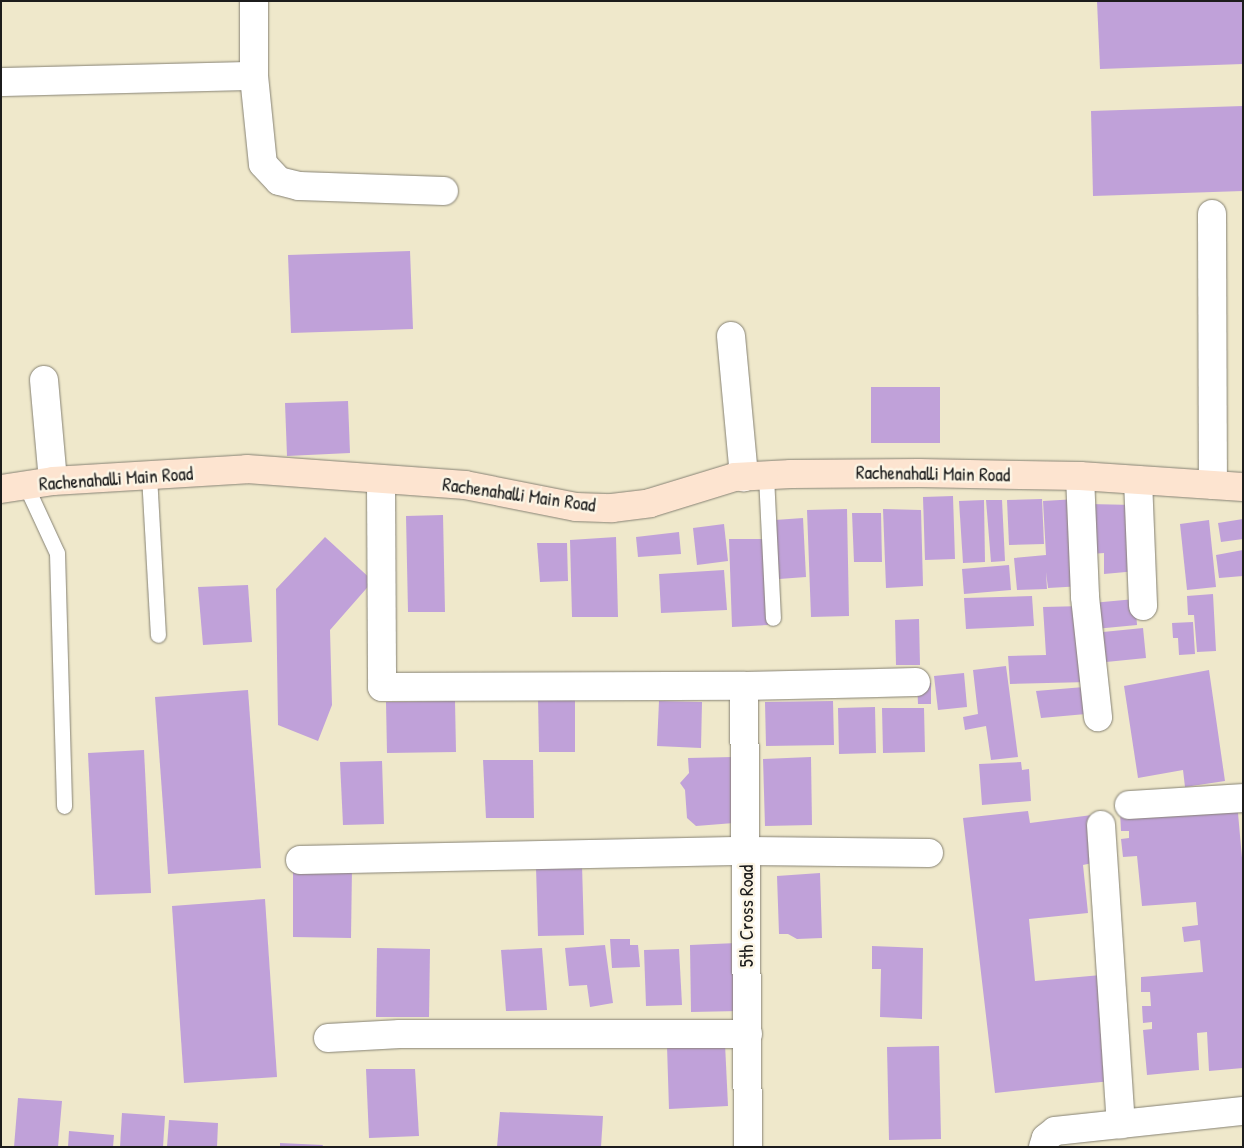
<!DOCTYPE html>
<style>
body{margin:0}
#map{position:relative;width:1244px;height:1148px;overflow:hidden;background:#efe8cb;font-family:"Patrick Hand",sans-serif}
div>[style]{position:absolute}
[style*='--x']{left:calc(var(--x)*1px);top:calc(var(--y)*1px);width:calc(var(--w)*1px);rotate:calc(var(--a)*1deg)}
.building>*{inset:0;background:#c0a1d9}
.roads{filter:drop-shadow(0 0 1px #868274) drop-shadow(0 0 1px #868274)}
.lane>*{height:15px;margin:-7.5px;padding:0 7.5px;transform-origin:7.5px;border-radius:7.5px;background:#fff}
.street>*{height:28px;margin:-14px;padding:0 14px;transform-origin:14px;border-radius:14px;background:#fff}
.secondary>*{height:28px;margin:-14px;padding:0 14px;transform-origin:14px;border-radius:14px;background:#fde4d0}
span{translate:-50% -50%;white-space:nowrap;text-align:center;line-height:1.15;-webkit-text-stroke:5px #fcf5e5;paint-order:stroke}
.street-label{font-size:19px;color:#1c1c1c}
.frame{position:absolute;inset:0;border:2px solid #1c1c1c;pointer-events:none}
</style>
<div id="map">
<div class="building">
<i style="clip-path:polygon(1097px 1px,1243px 1px,1243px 64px,1100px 69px)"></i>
<i style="clip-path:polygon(1243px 106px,1243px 191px,1093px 196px,1091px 111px)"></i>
<i style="clip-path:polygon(410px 251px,413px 329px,291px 333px,288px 255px)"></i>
<i style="clip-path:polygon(871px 387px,940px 387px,940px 443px,871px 443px)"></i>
<i style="clip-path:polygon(348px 401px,350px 453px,287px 456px,285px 403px)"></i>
<i style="clip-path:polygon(953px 496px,955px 559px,925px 560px,923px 497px)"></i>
<i style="clip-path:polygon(1042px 499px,1044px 544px,1009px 545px,1007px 500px)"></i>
<i style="clip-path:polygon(1077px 499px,1083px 586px,1048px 588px,1046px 572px,1047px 589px,1017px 590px,1014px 558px,1046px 555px,1043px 501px)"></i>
<i style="clip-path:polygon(984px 500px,985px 562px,963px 563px,959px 501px)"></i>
<i style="clip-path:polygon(986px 500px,1002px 500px,1005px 561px,991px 562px)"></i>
<i style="clip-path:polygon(1089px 504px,1134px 505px,1137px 571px,1104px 574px,1104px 553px,1091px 554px)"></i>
<i style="clip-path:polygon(847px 509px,849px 616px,811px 617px,807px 510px)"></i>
<i style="clip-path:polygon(883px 509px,921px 510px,923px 586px,886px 588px)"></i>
<i style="clip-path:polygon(852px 513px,881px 513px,882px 562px,854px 562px)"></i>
<i style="clip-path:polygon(443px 515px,445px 612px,408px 612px,406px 516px)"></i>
<i style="clip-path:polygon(803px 518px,806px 577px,779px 579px,775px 520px)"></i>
<i style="clip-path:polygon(1243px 519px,1243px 539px,1221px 542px,1218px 523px)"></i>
<i style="clip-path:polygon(1209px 520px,1216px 587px,1187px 590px,1180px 524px)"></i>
<i style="clip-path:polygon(724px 524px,728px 561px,697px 565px,693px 528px)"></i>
<i style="clip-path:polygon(679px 532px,681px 554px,638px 557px,636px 537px)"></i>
<i style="clip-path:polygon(325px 537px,373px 581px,330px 630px,332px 705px,318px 741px,278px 725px,276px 589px)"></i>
<i style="clip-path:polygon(616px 537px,618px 617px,572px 617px,570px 540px)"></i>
<i style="clip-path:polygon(729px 539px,765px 539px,768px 625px,732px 627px)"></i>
<i style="clip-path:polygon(537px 543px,567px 543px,568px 581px,540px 582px)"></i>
<i style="clip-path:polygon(1243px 550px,1243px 576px,1219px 578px,1216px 555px)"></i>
<i style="clip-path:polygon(1009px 565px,1011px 590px,964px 594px,962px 569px)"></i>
<i style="clip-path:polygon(724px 570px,727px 610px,661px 613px,659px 574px)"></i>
<i style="clip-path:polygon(248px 585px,252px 642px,203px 645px,198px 587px)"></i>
<i style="clip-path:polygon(1213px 594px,1216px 651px,1197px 652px,1194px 615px,1188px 615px,1187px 596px)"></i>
<i style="clip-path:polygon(1032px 596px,1034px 626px,966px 629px,964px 598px)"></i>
<i style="clip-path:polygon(1135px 599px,1137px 625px,1095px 629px,1092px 603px)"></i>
<i style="clip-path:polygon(1084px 606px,1089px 682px,1010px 684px,1008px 656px,1046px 655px,1043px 607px)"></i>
<i style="clip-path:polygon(919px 619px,920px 665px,896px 665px,895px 620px)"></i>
<i style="clip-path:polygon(1193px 622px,1195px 654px,1179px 655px,1178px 638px,1173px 638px,1172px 623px)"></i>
<i style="clip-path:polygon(1143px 628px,1146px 658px,1106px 662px,1103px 632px)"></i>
<i style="clip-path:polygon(1006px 666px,1018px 757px,991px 760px,986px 726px,965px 730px,963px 717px,978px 714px,973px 670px)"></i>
<i style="clip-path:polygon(1209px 670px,1225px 781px,1185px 787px,1183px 770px,1138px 778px,1124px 686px)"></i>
<i style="clip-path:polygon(964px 673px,967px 707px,938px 710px,934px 676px)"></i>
<i style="clip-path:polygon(917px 682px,931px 683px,931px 704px,918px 704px)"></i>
<i style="clip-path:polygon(1084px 687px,1086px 714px,1041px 718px,1036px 691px)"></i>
<i style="clip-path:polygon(248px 690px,261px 868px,168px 874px,155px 697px)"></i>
<i style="clip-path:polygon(575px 697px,575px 752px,539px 752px,538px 698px)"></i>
<i style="clip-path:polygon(455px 701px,456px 752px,387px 753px,386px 702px)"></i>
<i style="clip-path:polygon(659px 701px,702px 702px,701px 748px,657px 746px)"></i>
<i style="clip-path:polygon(833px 701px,834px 745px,766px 746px,765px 702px)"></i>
<i style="clip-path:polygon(875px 707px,876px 753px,839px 754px,838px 708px)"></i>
<i style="clip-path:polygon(882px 708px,924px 708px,925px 752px,883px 753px)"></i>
<i style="clip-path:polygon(144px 750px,151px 893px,95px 895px,88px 753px)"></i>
<i style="clip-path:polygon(733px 757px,734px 823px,696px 826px,687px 818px,685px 790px,680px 783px,689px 773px,688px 758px)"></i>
<i style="clip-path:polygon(811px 757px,812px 825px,765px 826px,763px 759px)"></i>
<i style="clip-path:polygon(483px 760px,533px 760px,534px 818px,486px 818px)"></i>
<i style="clip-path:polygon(382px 761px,384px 824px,343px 825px,340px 762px)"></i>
<i style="clip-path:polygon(1021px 762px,1022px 770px,1029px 769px,1031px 801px,982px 805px,979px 764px)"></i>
<i style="clip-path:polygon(1237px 802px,1243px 869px,1243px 1068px,1209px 1071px,1207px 1032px,1197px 1033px,1199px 1070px,1147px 1075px,1143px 1030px,1152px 1029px,1152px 1022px,1143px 1023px,1142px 1006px,1151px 1006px,1150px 992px,1141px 992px,1141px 977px,1203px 972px,1200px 940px,1184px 942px,1182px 927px,1198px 925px,1196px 902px,1142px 906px,1137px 856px,1123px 857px,1121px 839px,1129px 838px,1129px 831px,1121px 831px,1120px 811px)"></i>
<i style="clip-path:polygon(1028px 811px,1030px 823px,1092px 815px,1097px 862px,1083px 865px,1088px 913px,1029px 919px,1035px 981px,1101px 975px,1111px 1081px,995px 1093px,963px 818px)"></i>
<i style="clip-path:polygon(582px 865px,584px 935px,538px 936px,536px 867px)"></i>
<i style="clip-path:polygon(293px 866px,352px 867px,351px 938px,293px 937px)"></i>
<i style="clip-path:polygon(820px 873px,822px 938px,797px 939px,788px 934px,779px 934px,777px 876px)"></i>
<i style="clip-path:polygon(265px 899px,277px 1077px,184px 1083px,172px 906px)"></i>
<i style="clip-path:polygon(610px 939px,630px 939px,630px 945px,638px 945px,640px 967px,612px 968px)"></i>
<i style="clip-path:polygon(737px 943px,739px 1011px,691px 1012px,690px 945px)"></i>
<i style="clip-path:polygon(605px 945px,613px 1003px,590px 1007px,587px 985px,569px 986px,565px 948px)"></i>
<i style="clip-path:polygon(872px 946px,923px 948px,922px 1019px,880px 1017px,881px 969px,872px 969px)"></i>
<i style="clip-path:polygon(377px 948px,430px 949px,429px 1017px,376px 1017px)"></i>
<i style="clip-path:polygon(542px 948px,547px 1010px,506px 1011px,501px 950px)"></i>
<i style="clip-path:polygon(679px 949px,682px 1005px,646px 1006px,644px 950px)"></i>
<i style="clip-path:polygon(725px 1044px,728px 1106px,669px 1109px,667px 1046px)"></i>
<i style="clip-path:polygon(939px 1046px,941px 1139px,889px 1140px,887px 1047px)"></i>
<i style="clip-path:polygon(366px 1069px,415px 1069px,419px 1136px,369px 1138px)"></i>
<i style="clip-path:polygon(18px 1098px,62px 1101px,58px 1147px,14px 1147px)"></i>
<i style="clip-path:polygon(500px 1112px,603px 1116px,601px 1147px,497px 1147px)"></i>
<i style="clip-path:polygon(122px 1113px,165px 1116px,163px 1147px,120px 1147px)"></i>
<i style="clip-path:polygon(169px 1120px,218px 1123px,217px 1147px,167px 1147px)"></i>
<i style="clip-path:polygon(69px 1131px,114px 1135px,113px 1147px,68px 1147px)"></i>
<i style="clip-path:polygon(280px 1143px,323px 1145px,322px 1147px,280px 1147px)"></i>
</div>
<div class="roads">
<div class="lane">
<i style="--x:149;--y:475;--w:160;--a:86.8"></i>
<i style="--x:766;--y:476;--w:142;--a:87.2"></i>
<i style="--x:26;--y:486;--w:74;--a:65.2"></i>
<i style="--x:57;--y:553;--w:253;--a:88.4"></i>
</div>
<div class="street">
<i style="--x:254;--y:1;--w:75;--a:90"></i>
<i style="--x:254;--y:76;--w:88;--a:84.2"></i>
<i style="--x:263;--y:164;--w:23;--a:47"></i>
<i style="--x:279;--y:181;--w:21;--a:14"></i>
<i style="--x:299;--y:186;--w:145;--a:2"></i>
<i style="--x:1;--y:82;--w:253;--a:-1.4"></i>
<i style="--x:1212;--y:214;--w:271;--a:89.8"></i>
<i style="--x:731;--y:336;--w:142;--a:84.7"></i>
<i style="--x:44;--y:380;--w:101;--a:84.9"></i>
<i style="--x:1080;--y:476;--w:121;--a:87.6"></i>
<i style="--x:1085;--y:597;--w:121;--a:83.8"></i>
<i style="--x:1138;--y:480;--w:126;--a:87.7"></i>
<i style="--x:381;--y:481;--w:206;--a:89.7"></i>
<i style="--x:382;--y:687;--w:362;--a:-0.2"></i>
<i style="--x:744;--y:686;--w:172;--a:-1.3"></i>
<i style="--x:744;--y:686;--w:461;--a:89.5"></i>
<i style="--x:1129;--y:805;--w:114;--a:-3.5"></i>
<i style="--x:1101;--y:825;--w:300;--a:86.2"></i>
<i style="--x:300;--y:860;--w:447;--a:-1.2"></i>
<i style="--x:747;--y:851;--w:182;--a:0.6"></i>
<i style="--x:328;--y:1038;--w:72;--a:-3.2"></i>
<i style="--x:400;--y:1034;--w:348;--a:0"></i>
<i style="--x:1043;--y:1147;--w:9;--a:-72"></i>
<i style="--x:1046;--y:1138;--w:11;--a:-38"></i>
<i style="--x:1055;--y:1131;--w:189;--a:-6.1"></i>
</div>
<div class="secondary">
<i style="--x:1;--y:489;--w:53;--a:-8.7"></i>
<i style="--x:53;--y:481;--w:194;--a:-3.5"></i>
<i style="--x:247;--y:469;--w:219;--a:4.2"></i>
<i style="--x:465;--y:485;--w:113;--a:11.2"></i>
<i style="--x:576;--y:507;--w:36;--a:2"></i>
<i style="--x:612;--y:508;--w:38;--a:-7"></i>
<i style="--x:650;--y:503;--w:89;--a:-17"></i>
<i style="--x:735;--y:477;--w:56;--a:-3.1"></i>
<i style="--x:791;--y:474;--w:128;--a:-0.4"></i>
<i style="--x:919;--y:473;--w:161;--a:1.1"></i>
<i style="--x:1080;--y:476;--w:163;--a:3.9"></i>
</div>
</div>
<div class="street-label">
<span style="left:933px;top:474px;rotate:1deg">Rachenahalli Main Road</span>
<span style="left:116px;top:479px;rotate:-4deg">Rachenahalli Main Road</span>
<span style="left:519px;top:495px;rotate:8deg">Rachenahalli Main Road</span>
<span style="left:747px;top:916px;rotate:-90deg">5th Cross Road</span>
</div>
<div class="frame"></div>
</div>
